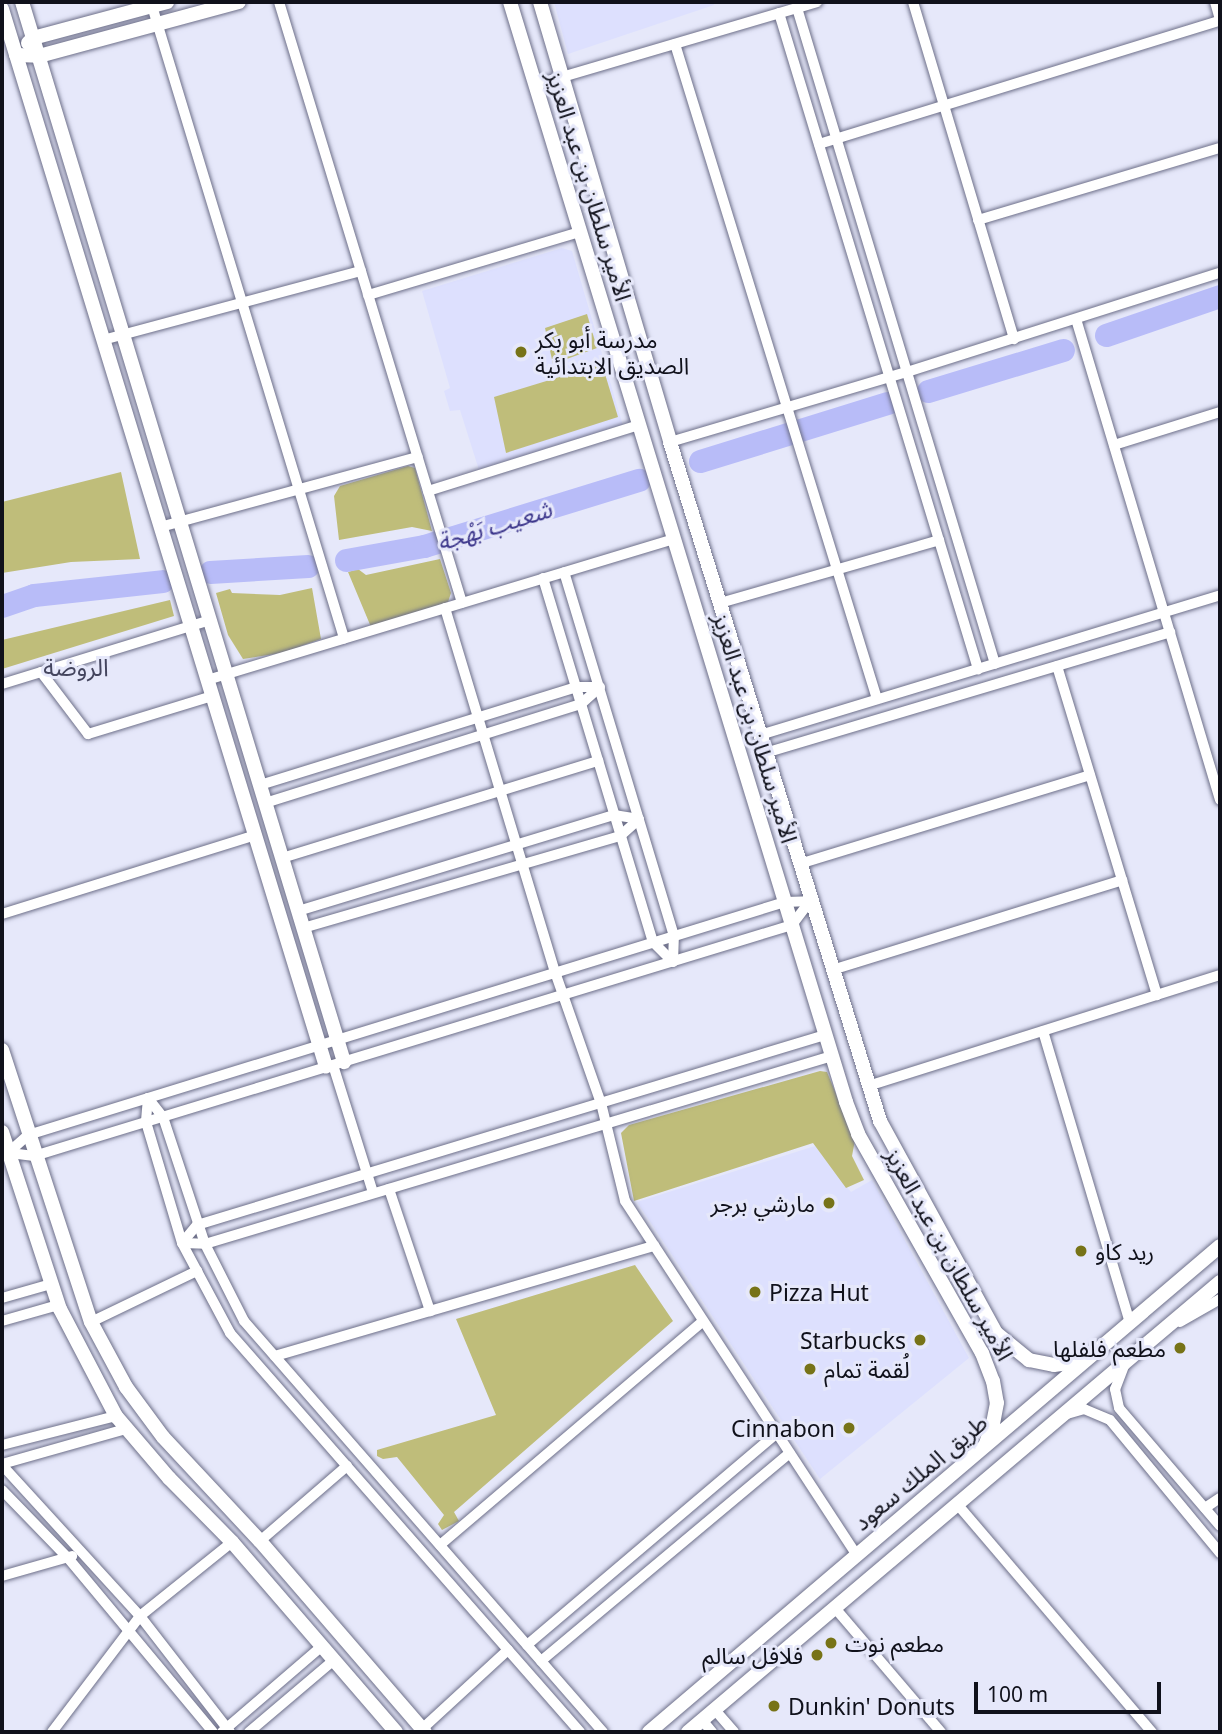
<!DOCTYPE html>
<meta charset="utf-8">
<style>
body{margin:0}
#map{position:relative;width:1222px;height:1734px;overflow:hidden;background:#e6e8fa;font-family:"Noto Sans","Noto Sans Arabic",sans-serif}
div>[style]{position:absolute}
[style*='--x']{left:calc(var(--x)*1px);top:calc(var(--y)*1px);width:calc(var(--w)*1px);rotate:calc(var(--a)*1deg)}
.built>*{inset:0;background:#dde0fe}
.green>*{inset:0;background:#bfbd7a}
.river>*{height:23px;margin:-11.5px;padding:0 11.5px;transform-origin:11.5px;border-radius:11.5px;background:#b8bcf8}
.roads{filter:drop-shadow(0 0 2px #6d6f89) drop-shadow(0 0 2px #6d6f89)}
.minor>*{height:10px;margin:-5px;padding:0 5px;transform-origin:5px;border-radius:5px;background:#fff}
.tertiary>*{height:14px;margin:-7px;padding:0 7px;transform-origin:7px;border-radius:7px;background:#fff}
.dots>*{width:19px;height:19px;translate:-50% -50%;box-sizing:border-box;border:4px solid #e6e8fa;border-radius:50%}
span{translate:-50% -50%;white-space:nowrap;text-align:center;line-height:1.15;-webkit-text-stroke:6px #e6e8fa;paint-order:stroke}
.street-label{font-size:23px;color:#10111b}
.poi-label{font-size:23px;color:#10111b}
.left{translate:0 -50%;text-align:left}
.right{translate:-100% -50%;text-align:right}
.water-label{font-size:24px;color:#3d378c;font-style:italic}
.neighbourhood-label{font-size:24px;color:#44455e}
.frame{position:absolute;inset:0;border:4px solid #10111b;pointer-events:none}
.scale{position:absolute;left:974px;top:1682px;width:187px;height:32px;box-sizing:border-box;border:4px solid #10111b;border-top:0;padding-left:9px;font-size:21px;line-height:24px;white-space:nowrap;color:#10111b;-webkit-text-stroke:5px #e6e8fa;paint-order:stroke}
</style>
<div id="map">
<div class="built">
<i style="clip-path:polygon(554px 2px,713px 2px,714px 5px,568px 54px)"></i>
<i style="clip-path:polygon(562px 248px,572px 251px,623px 426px,479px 470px,460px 410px,450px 411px,444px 391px,450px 388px,422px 291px)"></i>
<i style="clip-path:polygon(815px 1146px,851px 1192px,872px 1180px,969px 1358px,820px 1479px,637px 1202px)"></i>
</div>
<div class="green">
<i style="clip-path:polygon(587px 314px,597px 348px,553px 364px,545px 328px)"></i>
<i style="clip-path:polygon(602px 364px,618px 417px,506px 453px,494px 397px)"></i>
<i style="clip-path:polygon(408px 466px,415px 468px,432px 531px,412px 527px,339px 540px,334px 496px,340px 486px)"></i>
<i style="clip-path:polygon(121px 472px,140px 559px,71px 562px,2px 573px,2px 502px)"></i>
<i style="clip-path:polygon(440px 559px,451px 593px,448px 602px,371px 627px,348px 572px,358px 569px,366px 575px)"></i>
<i style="clip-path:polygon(312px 588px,321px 639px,301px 646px,300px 650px,243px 659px,228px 635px,216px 593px,230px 589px,232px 593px,280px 595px)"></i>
<i style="clip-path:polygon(170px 600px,174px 616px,2px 669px,2px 640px)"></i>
<i style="clip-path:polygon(820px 1071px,827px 1072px,855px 1140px,852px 1156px,864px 1180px,846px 1188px,813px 1143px,634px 1201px,621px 1133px,629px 1125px)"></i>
<i style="clip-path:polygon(635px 1265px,673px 1321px,454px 1512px,459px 1521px,442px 1530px,438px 1524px,444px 1515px,397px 1457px,383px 1459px,377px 1456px,377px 1450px,496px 1415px,456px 1319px)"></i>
</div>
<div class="river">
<i style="--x:1106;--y:335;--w:120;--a:-18.9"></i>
<i style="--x:928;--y:391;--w:141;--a:-16.9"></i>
<i style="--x:700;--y:461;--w:196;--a:-17.2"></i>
<i style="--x:346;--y:560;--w:79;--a:-10.2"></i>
<i style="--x:424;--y:546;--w:225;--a:-17.1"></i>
<i style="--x:210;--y:572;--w:98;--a:-3.5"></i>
<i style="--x:2;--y:606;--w:34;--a:-19"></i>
<i style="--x:34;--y:595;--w:129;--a:-6.2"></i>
</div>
<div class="roads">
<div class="minor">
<i style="--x:279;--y:2;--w:628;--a:73.06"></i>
<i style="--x:913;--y:2;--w:352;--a:73.3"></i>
<i style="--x:1215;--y:2;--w:18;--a:74"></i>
<i style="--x:152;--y:6;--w:661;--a:73.1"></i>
<i style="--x:797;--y:8;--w:685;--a:73.2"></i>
<i style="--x:779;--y:13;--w:686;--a:73.12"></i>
<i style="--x:675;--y:44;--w:685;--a:72.86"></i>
<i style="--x:535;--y:85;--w:294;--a:-16.4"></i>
<i style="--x:819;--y:144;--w:419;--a:-17.1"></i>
<i style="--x:978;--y:220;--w:252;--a:-16.6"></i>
<i style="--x:368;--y:295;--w:221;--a:-16.6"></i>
<i style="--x:1076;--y:319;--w:502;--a:73.33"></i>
<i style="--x:103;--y:340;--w:267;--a:-15"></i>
<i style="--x:670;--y:442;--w:247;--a:-16.5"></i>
<i style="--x:907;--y:372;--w:328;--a:-17.6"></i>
<i style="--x:1114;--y:445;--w:111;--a:-17.3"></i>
<i style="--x:428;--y:491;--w:221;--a:-17.4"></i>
<i style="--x:160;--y:527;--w:267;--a:-15.2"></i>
<i style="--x:543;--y:578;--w:380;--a:73.2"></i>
<i style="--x:653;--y:942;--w:28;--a:45"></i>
<i style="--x:673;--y:962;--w:26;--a:-88"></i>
<i style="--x:674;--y:936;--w:380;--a:-106.8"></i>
<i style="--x:720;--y:603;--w:228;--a:-16"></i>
<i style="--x:445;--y:608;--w:380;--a:73.2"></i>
<i style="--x:555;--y:972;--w:139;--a:70.7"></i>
<i style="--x:601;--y:1103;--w:101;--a:76.2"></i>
<i style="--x:625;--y:1201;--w:423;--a:56.8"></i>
<i style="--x:1057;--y:666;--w:344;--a:73.1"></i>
<i style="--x:41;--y:672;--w:78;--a:52.8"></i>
<i style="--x:88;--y:734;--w:130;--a:-17"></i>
<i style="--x:207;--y:680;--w:488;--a:-16.8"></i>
<i style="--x:2;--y:684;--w:218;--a:-17.1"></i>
<i style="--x:760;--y:735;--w:481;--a:-16.9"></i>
<i style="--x:765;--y:753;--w:423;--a:-16.6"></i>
<i style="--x:260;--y:785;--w:331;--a:-17.2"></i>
<i style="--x:576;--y:687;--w:24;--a:0"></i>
<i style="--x:265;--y:803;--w:331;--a:-17.4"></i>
<i style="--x:581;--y:704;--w:25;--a:-42"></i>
<i style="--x:282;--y:858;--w:331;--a:-17.1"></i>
<i style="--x:799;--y:864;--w:304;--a:-17"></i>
<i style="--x:810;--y:901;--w:30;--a:127"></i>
<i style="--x:792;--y:925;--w:792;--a:163.05"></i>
<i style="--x:34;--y:1156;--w:26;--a:-173"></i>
<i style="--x:8;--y:1153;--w:27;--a:-42"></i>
<i style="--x:28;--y:1135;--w:792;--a:-17.11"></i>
<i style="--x:785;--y:902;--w:25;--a:-2"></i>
<i style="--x:298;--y:911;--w:330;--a:-16.9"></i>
<i style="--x:614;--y:815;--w:25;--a:9"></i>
<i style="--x:639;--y:819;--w:25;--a:138"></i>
<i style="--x:620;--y:836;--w:330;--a:163.8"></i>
<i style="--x:2;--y:914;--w:265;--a:-17.3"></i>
<i style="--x:832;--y:970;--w:304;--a:-17.2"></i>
<i style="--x:1043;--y:1031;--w:305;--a:73.4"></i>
<i style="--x:825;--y:1035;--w:656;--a:163.17"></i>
<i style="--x:197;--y:1225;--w:23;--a:130"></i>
<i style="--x:182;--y:1243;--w:23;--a:2"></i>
<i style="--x:205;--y:1244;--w:655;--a:-16.69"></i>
<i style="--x:333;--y:1065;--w:134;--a:72.6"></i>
<i style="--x:868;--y:1086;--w:369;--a:-17.5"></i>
<i style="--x:148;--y:1098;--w:24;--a:52"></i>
<i style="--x:163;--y:1117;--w:134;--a:71.7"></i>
<i style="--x:205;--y:1244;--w:86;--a:63.1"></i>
<i style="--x:244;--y:1321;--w:546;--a:48.86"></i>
<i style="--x:148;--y:1098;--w:24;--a:95"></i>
<i style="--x:146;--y:1122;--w:126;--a:73.4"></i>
<i style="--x:182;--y:1243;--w:102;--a:61.9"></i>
<i style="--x:230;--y:1333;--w:531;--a:48.74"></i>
<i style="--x:389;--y:1189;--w:129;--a:71.4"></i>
<i style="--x:2;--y:1298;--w:51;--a:-15.9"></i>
<i style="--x:2;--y:1321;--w:58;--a:-15.9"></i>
<i style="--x:91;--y:1322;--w:118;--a:-25.7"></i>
<i style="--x:1180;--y:1322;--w:46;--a:-29.9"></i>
<i style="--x:275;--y:1356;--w:395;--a:-16.2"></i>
<i style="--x:1124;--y:1366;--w:25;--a:111"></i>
<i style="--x:1115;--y:1389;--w:19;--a:78"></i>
<i style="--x:1119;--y:1408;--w:155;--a:49.4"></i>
<i style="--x:1067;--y:1414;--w:18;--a:-16"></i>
<i style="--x:1084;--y:1409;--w:28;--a:23"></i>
<i style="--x:1110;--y:1420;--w:173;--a:50.4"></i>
<i style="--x:2;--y:1445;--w:118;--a:-14.3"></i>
<i style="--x:2;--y:1464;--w:129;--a:-15.8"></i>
<i style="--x:2;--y:1465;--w:205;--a:47.6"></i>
<i style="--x:140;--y:1616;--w:147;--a:52.2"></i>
<i style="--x:2;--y:1490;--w:95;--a:45.9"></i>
<i style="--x:68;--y:1558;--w:226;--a:50.2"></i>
<i style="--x:958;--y:1505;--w:299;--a:49.5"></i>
<i style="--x:1205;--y:1508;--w:18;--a:-34"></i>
<i style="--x:260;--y:1541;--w:115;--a:-40.8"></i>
<i style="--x:440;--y:1545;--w:345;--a:-40.4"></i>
<i style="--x:2;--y:1576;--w:73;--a:-15.9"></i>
<i style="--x:835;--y:1608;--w:163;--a:49.5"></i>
<i style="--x:527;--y:1645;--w:328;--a:-40.3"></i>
<i style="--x:541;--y:1661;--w:324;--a:-39.9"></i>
<i style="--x:715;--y:1710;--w:29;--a:49"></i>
<i style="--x:702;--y:1720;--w:16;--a:50"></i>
<i style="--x:422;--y:1729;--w:117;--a:-42.6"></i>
<i style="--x:52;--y:1732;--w:146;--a:-52.8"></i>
<i style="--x:140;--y:1616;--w:118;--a:-38.8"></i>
<i style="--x:222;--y:1732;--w:132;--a:-40.7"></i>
<i style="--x:249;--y:1732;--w:111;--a:-40.3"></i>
</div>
<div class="tertiary">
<i style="--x:22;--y:2;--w:1108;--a:73.1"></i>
<i style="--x:510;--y:2;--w:1150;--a:73.01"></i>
<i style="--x:846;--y:1102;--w:34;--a:69"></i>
<i style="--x:858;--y:1134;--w:252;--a:60.5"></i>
<i style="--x:982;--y:1353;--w:30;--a:69"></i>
<i style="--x:993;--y:1381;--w:22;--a:80"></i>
<i style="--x:997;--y:1403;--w:21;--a:101"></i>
<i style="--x:993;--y:1424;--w:23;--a:110"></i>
<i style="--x:540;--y:2;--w:459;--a:73.5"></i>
<i style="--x:670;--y:442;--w:711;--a:72.81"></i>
<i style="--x:880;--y:1121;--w:242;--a:61.3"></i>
<i style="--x:996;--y:1333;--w:43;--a:39.3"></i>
<i style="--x:1029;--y:1360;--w:25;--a:11"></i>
<i style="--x:1054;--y:1365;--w:30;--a:-8"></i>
<i style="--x:2;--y:9;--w:1106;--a:72.97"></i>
<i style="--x:28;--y:43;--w:7;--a:-45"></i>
<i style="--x:33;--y:38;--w:139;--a:-15"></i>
<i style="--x:16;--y:55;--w:23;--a:2"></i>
<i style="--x:39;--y:56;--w:207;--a:-15.1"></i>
<i style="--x:2;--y:1050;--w:286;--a:71.9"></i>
<i style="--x:91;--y:1322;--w:74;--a:61.7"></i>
<i style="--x:126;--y:1387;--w:62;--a:53.5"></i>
<i style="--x:163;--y:1437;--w:142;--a:47"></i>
<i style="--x:260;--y:1541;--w:252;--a:49.2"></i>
<i style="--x:2;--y:1132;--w:186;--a:71.9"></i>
<i style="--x:60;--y:1309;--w:121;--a:62.4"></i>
<i style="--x:116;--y:1416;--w:82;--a:49.5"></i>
<i style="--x:169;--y:1478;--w:90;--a:45.5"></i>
<i style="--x:232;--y:1542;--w:251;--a:49.2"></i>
<i style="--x:649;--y:1732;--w:750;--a:-40.4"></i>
<i style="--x:688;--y:1732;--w:697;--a:-40.23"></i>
</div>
</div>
<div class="dots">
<i style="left:521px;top:352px;background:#777317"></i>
<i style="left:829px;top:1203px;background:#777317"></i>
<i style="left:1081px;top:1251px;background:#777317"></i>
<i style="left:755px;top:1292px;background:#777317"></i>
<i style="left:920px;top:1340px;background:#777317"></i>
<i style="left:1180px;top:1348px;background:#777317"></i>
<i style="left:810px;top:1369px;background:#777317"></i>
<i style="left:849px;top:1428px;background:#777317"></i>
<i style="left:831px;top:1643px;background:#777317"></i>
<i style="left:817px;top:1655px;background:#777317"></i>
<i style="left:774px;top:1706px;background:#777317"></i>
</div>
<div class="street-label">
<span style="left:590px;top:186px;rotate:73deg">الأمير سلطان بن عبد العزيز</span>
<span style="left:756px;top:728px;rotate:73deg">الأمير سلطان بن عبد العزيز</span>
<span style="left:950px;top:1254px;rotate:61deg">الأمير سلطان بن عبد العزيز</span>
<span style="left:920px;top:1472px;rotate:-40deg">طريق الملك سعود</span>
</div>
<div class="poi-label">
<span class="left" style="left:535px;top:352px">مدرسة أبو بكر<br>الصديق الابتدائية</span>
<span class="right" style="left:815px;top:1203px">مارشي برجر</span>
<span class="left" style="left:1095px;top:1251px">ريد كاو</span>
<span class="left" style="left:769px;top:1292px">Pizza Hut</span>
<span class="right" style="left:906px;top:1340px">Starbucks</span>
<span class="right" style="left:1166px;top:1348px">مطعم فلفلها</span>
<span class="left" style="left:824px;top:1369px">لُقمة تمام</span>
<span class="right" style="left:835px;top:1428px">Cinnabon</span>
<span class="left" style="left:845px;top:1643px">مطعم نوت</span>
<span class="right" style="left:803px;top:1655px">فلافل سالم</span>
<span class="left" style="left:788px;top:1706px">Dunkin' Donuts</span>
</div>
<div class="water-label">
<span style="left:494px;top:525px;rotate:-17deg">شعيب بَهْجة</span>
</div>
<div class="neighbourhood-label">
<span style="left:76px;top:667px">الروضة</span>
</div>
<div class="frame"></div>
<div class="scale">100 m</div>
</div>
